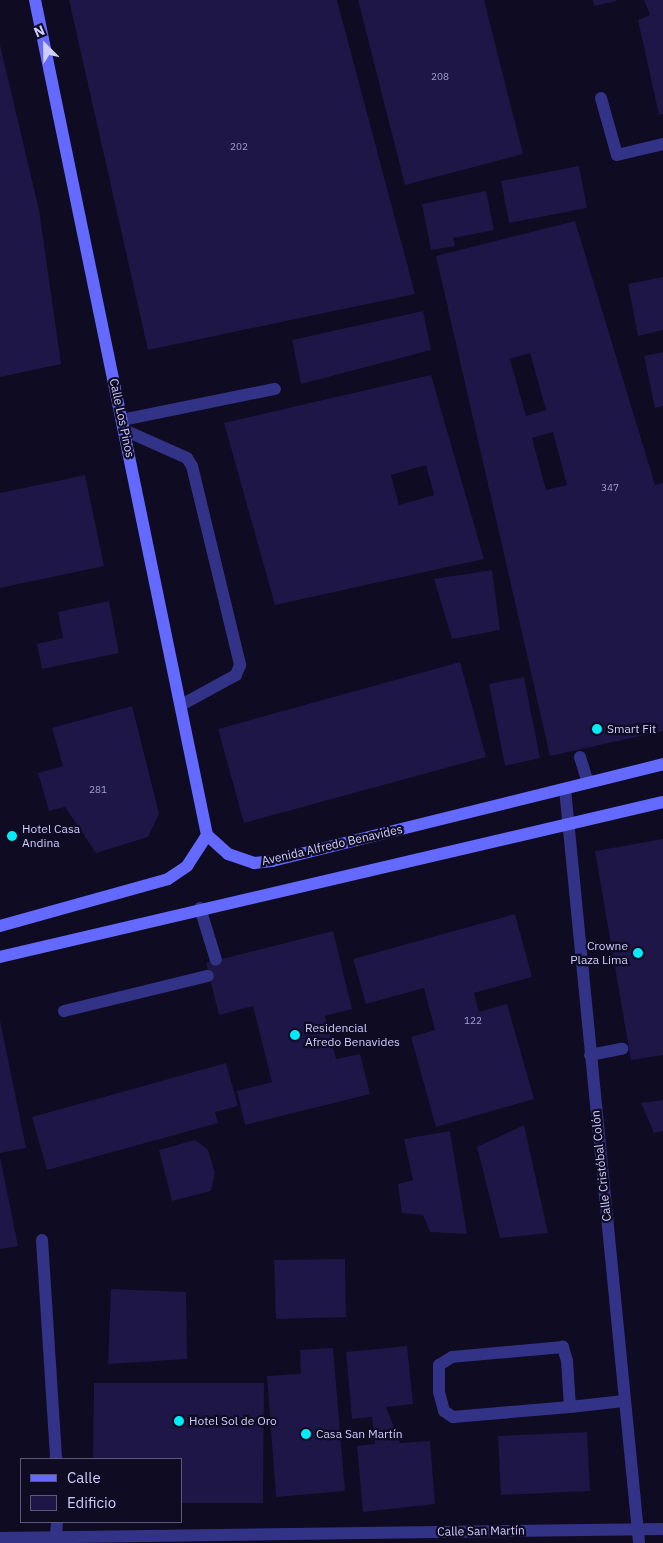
<!DOCTYPE html>
<meta charset="utf-8">
<style>
body{margin:0}
#map{position:relative;width:663px;height:1543px;overflow:hidden;background:#0e0b23;font-family:"IBM Plex Sans",sans-serif}
div>[style]{position:absolute}
[style*='--x']{left:calc(var(--x)*1px);top:calc(var(--y)*1px);width:calc(var(--w)*1px);rotate:calc(var(--a)*1deg)}
.building>*{inset:0;background:#1d1646}
.lane>*{height:12px;margin:-6px;padding:0 6px;transform-origin:6px;border-radius:6px;background:#323386}
.street>*{height:12px;margin:-6px;padding:0 6px;transform-origin:6px;border-radius:6px;background:#323386}
.secondary>*{height:12px;margin:-6px;padding:0 6px;transform-origin:6px;border-radius:6px;background:#6469ff}
.dots>*{width:14px;height:14px;translate:-50% -50%;box-sizing:border-box;border:2px solid #0e0b23;border-radius:50%}
span{translate:-50% -50%;white-space:nowrap;text-align:center;line-height:1.15;-webkit-text-stroke:4.5px #0e0b23;paint-order:stroke}
.number-label{font-size:10px;color:#a39fd1}
.number-label span{-webkit-text-stroke-width:0}
.street-label{font-size:12px;color:#d0cdff}
.poi-label{font-size:12px;color:#d0cdff}
.left{translate:0 -50%;text-align:left}
.right{translate:-100% -50%;text-align:right}
.legend{position:absolute;left:20px;top:1458px;width:162px;height:65px;box-sizing:border-box;background:#0e0b23;border:1px solid #5c597b;margin:0;padding:6px 9px;list-style:none;font-size:15px;color:#d0cdff}
.legend li{display:flex;align-items:center;gap:10px;height:25px}
.legend b{width:25px;border:1px solid #5c597b}
.north{position:absolute;left:20px;top:20px;width:50px;height:50px;-webkit-text-stroke:4px #0e0b23;paint-order:stroke;rotate:337deg;font-size:14px;font-weight:700;line-height:20px;text-align:center;color:#d0cdff}
.north::after{content:'';display:block;margin:auto;width:18px;height:22px;background:#d0cdff;clip-path:polygon(50% 0,100% 100%,50% 72%,0 100%)}
</style>
<div id="map">
<div class="building">
<i style="clip-path:polygon(69px 0,337px 0,415px 294px,148px 350px)"></i>
<i style="clip-path:polygon(358px 0,484px 0,523px 154px,405px 185px)"></i>
<i style="clip-path:polygon(593px 0,616px 0,616px 1px,594px 6px)"></i>
<i style="clip-path:polygon(644px 0,663px 0,663px 114px,659px 115px,638px 20px,650px 15px)"></i>
<i style="clip-path:polygon(0 45px,39px 210px,61px 364px,0 377px)"></i>
<i style="clip-path:polygon(579px 166px,587px 208px,509px 223px,501px 181px)"></i>
<i style="clip-path:polygon(486px 191px,494px 230px,453px 238px,455px 246px,431px 250px,422px 204px)"></i>
<i style="clip-path:polygon(evenodd,575px 221px,655px 485px,663px 483px,663px 731px,550px 756px,436px 256px,575px 221px,530px 353px,546px 410px,526px 416px,510px 359px,530px 353px,575px 221px,553px 432px,567px 485px,546px 490px,532px 438px,553px 432px)"></i>
<i style="clip-path:polygon(663px 277px,663px 330px,638px 336px,628px 284px)"></i>
<i style="clip-path:polygon(423px 311px,431px 350px,301px 384px,292px 340px)"></i>
<i style="clip-path:polygon(663px 352px,663px 406px,655px 408px,644px 356px)"></i>
<i style="clip-path:polygon(evenodd,431px 375px,484px 559px,275px 605px,224px 423px,431px 375px,426px 465px,434px 495px,399px 505px,391px 475px,426px 465px)"></i>
<i style="clip-path:polygon(85px 475px,104px 566px,0 588px,0 493px)"></i>
<i style="clip-path:polygon(492px 570px,500px 630px,452px 639px,434px 579px)"></i>
<i style="clip-path:polygon(109px 601px,119px 653px,42px 669px,37px 644px,63px 638px,58px 612px)"></i>
<i style="clip-path:polygon(460px 662px,486px 757px,244px 823px,218px 729px)"></i>
<i style="clip-path:polygon(524px 677px,540px 758px,505px 766px,489px 684px)"></i>
<i style="clip-path:polygon(132px 706px,159px 814px,148px 837px,96px 853px,65px 807px,49px 811px,38px 773px,63px 766px,52px 728px)"></i>
<i style="clip-path:polygon(663px 839px,663px 1055px,631px 1060px,595px 851px)"></i>
<i style="clip-path:polygon(515px 914px,532px 977px,474px 993px,479px 1012px,507px 1004px,534px 1099px,436px 1127px,411px 1037px,435px 1030px,424px 988px,366px 1004px,353px 959px)"></i>
<i style="clip-path:polygon(333px 931px,352px 1009px,325px 1016px,336px 1059px,360px 1054px,370px 1094px,245px 1125px,237px 1091px,272px 1082px,253px 1006px,219px 1015px,206px 963px)"></i>
<i style="clip-path:polygon(0 1020px,26px 1148px,0 1153px)"></i>
<i style="clip-path:polygon(226px 1063px,238px 1106px,215px 1112px,218px 1123px,47px 1170px,32px 1117px)"></i>
<i style="clip-path:polygon(663px 1100px,663px 1131px,654px 1133px,641px 1103px)"></i>
<i style="clip-path:polygon(524px 1125px,548px 1233px,500px 1238px,477px 1147px)"></i>
<i style="clip-path:polygon(450px 1131px,467px 1234px,430px 1232px,423px 1215px,402px 1213px,398px 1184px,413px 1180px,404px 1139px)"></i>
<i style="clip-path:polygon(195px 1140px,208px 1150px,215px 1173px,211px 1191px,172px 1201px,159px 1150px)"></i>
<i style="clip-path:polygon(0 1157px,18px 1246px,0 1249px)"></i>
<i style="clip-path:polygon(345px 1259px,346px 1317px,276px 1319px,274px 1260px)"></i>
<i style="clip-path:polygon(111px 1289px,186px 1292px,187px 1359px,108px 1364px)"></i>
<i style="clip-path:polygon(407px 1346px,413px 1404px,386px 1407px,400px 1443px,430px 1441px,435px 1504px,363px 1512px,357px 1446px,375px 1444px,372px 1417px,352px 1419px,346px 1352px)"></i>
<i style="clip-path:polygon(333px 1348px,345px 1491px,276px 1497px,267px 1376px,301px 1374px,300px 1350px)"></i>
<i style="clip-path:polygon(94px 1383px,264px 1383px,263px 1503px,181px 1503px,181px 1459px,93px 1459px)"></i>
<i style="clip-path:polygon(587px 1432px,590px 1491px,501px 1495px,498px 1436px)"></i>
</div>
<div class="lane">
<i style="--x:601;--y:98;--w:59;--a:74.3"></i>
<i style="--x:122;--y:420;--w:156;--a:-11.5"></i>
<i style="--x:124;--y:430;--w:69;--a:24"></i>
<i style="--x:187;--y:458;--w:9;--a:58"></i>
<i style="--x:192;--y:466;--w:205;--a:76.4"></i>
<i style="--x:240;--y:665;--w:11;--a:112"></i>
<i style="--x:236;--y:675;--w:63;--a:151.4"></i>
<i style="--x:580;--y:757;--w:27;--a:73"></i>
<i style="--x:200;--y:908;--w:54;--a:72.9"></i>
<i style="--x:64;--y:1011;--w:148;--a:-13.7"></i>
<i style="--x:590;--y:1055;--w:33;--a:-11"></i>
<i style="--x:42;--y:1240;--w:219;--a:86.3"></i>
<i style="--x:570;--y:1407;--w:46;--a:-93.7"></i>
<i style="--x:567;--y:1361;--w:15;--a:-106"></i>
<i style="--x:563;--y:1347;--w:111;--a:174.9"></i>
<i style="--x:452;--y:1357;--w:15;--a:148"></i>
<i style="--x:439;--y:1365;--w:27;--a:90"></i>
<i style="--x:439;--y:1392;--w:20;--a:75"></i>
<i style="--x:444;--y:1411;--w:11;--a:34"></i>
<i style="--x:453;--y:1417;--w:117;--a:-4.9"></i>
<i style="--x:570;--y:1407;--w:54;--a:-6.3"></i>
<i style="--x:56;--y:1536;--w:14;--a:-86"></i>
</div>
<div class="street">
<i style="--x:617;--y:155;--w:47;--a:-13.4"></i>
<i style="--x:565;--y:789;--w:758;--a:84.39"></i>
<i style="--x:0;--y:1538;--w:663;--a:-0.78"></i>
</div>
<div class="secondary">
<i style="--x:35;--y:0;--w:853;--a:78.36"></i>
<i style="--x:207;--y:835;--w:28;--a:42"></i>
<i style="--x:228;--y:854;--w:28;--a:19"></i>
<i style="--x:254;--y:863;--w:18;--a:-6"></i>
<i style="--x:272;--y:861;--w:403;--a:-13.9"></i>
<i style="--x:0;--y:926;--w:174;--a:-15.6"></i>
<i style="--x:168;--y:879;--w:23;--a:-34"></i>
<i style="--x:187;--y:866;--w:37;--a:-57"></i>
<i style="--x:0;--y:957;--w:681;--a:-13.16"></i>
</div>
<div class="dots">
<i style="left:597px;top:729px;background:#00edf8"></i>
<i style="left:12px;top:836px;background:#00edf8"></i>
<i style="left:638px;top:953px;background:#00edf8"></i>
<i style="left:295px;top:1035px;background:#00edf8"></i>
<i style="left:179px;top:1421px;background:#00edf8"></i>
<i style="left:306px;top:1434px;background:#00edf8"></i>
</div>
<div class="number-label">
<span style="left:440px;top:77px">208</span>
<span style="left:239px;top:147px">202</span>
<span style="left:610px;top:488px">347</span>
<span style="left:98px;top:790px">281</span>
<span style="left:473px;top:1021px">122</span>
</div>
<div class="street-label">
<span style="left:122px;top:418px;rotate:78deg">Calle Los Pinos</span>
<span style="left:332px;top:845px;rotate:-13deg">Avenida Alfredo Benavides</span>
<span style="left:601px;top:1166px;rotate:-96deg">Calle Cristóbal Colón</span>
<span style="left:481px;top:1531px;rotate:-1deg">Calle San Martín</span>
</div>
<div class="poi-label">
<span class="left" style="left:607px;top:729px">Smart Fit</span>
<span class="left" style="left:22px;top:836px">Hotel Casa<br>Andina</span>
<span class="right" style="left:628px;top:953px">Crowne<br>Plaza Lima</span>
<span class="left" style="left:305px;top:1035px">Residencial<br>Afredo Benavides</span>
<span class="left" style="left:189px;top:1421px">Hotel Sol de Oro</span>
<span class="left" style="left:316px;top:1434px">Casa San Martín</span>
</div>
<ul class="legend">
<li><b style="height:6px;background:#6469ff"></b>Calle</li>
<li><b style="height:14px;background:#1d1646"></b>Edificio</li>
</ul>
<div class="north">N</div>
</div>
